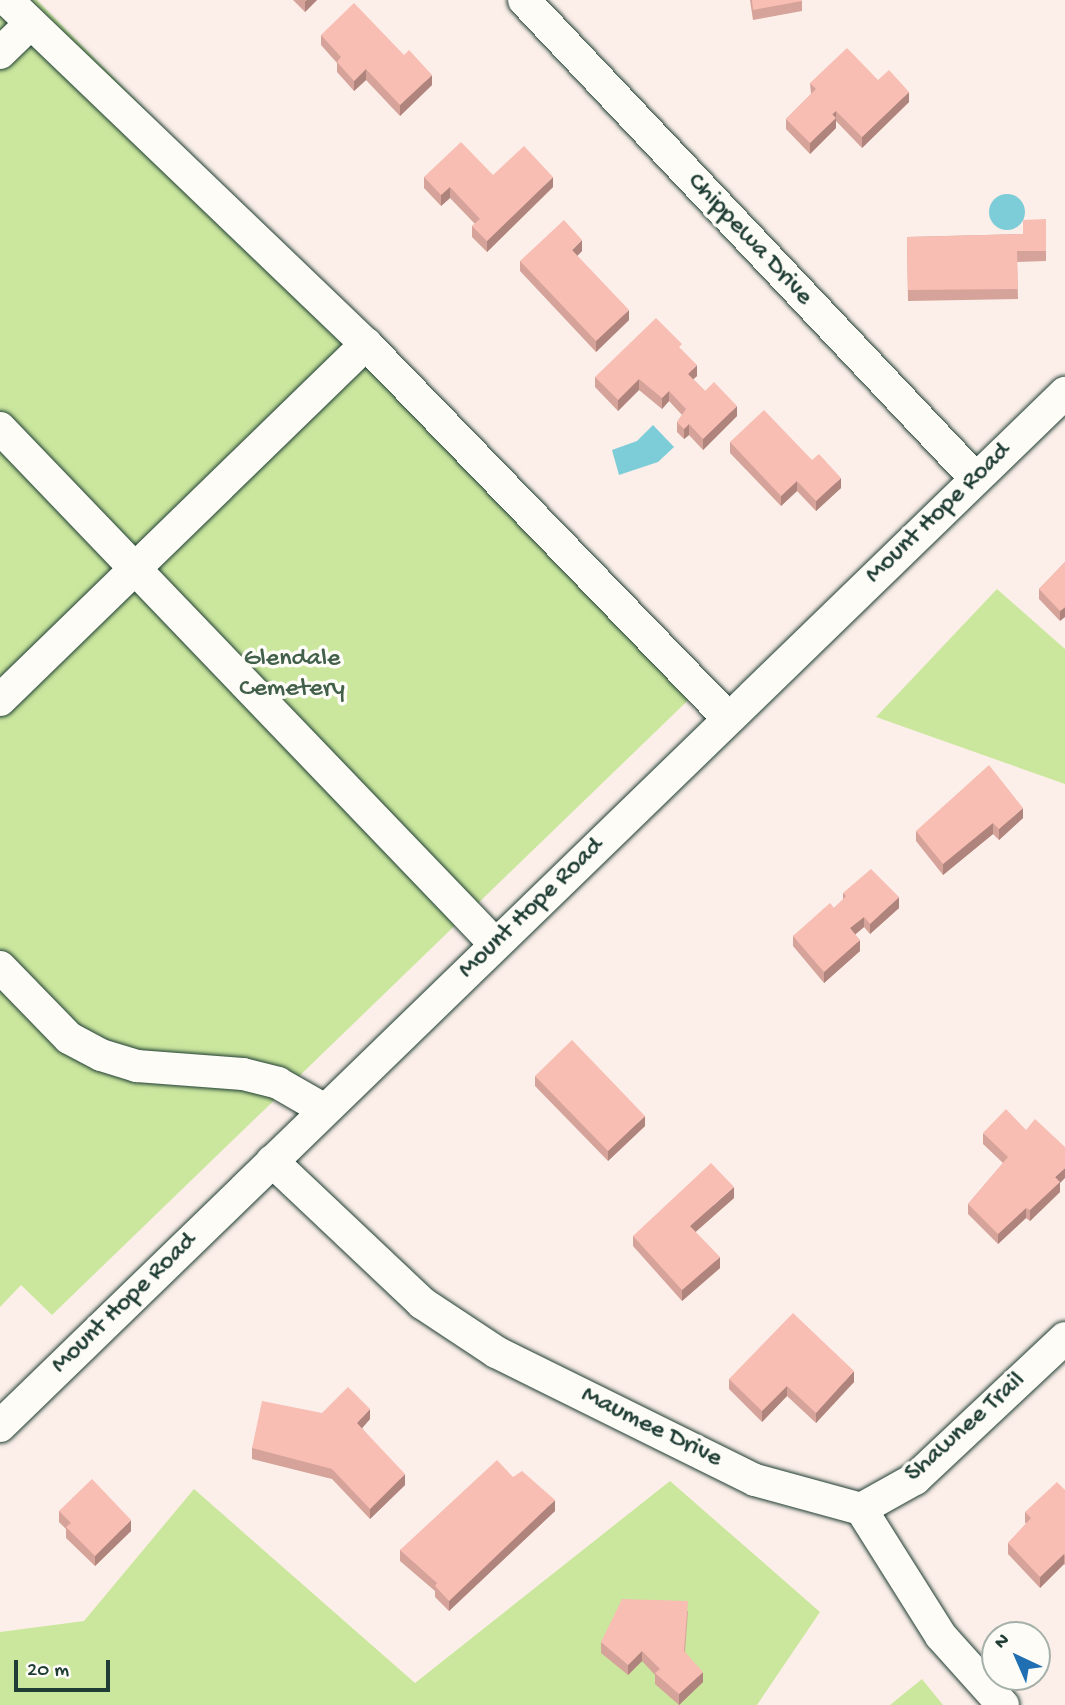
<!DOCTYPE html>
<style>
body{margin:0}
#map{position:relative;width:1065px;height:1705px;overflow:hidden;background:#fcefe9;font-family:"Gochi Hand",sans-serif}
div>[style]{position:absolute}
[style*='--x']{left:calc(var(--x)*1px);top:calc(var(--y)*1px);width:calc(var(--w)*1px);rotate:calc(var(--a)*1deg)}
.green>*{inset:0;background:#cbe79e}
.water>*{inset:0;background:#7dcdd9}
.round{border-radius:50%}
.roads{filter:drop-shadow(0 0 2px #1f3d34) drop-shadow(0 0 2px #1f3d34)}
.minor>*{height:32px;margin:-16px;padding:0 16px;transform-origin:16px;border-radius:16px;background:#fdfcf7}
.wall>*{inset:0;background:#d5a39a}
.shaded-wall>*{inset:0;background:#ae847d}
.building>*{inset:0;background:#f8bdb3}
span{translate:-50% -50%;white-space:nowrap;text-align:center;line-height:1.15;-webkit-text-stroke:7px #fdfcf7;paint-order:stroke}
.street-label{font-size:26px;color:#1f3d34}
.park-label{font-size:26px;color:#415f49}
.north{position:absolute;left:981px;top:1621px;width:70px;height:70px;box-sizing:border-box;background:#fdfcf7;border:2px solid #a4b0a9;border-radius:50%;rotate:316deg;font-size:19px;font-weight:700;line-height:28px;text-align:center;color:#1f3d34}
.north::after{content:'';display:block;margin:auto;width:24px;height:32px;background:#1f6fb2;clip-path:polygon(50% 0,100% 100%,50% 72%,0 100%)}
.scale{position:absolute;left:14px;top:1660px;width:96px;height:32px;box-sizing:border-box;border:4px solid #1f3d34;border-top:0;padding-left:9px;font-size:21px;line-height:24px;white-space:nowrap;color:#1f3d34;-webkit-text-stroke:5px #fdfcf7;paint-order:stroke}
</style>
<div id="map">
<div class="green">
<i style="clip-path:polygon(0 0,37px 0,709px 680px,52px 1315px,21px 1285px,0 1307px)"></i>
<i style="clip-path:polygon(997px 589px,1065px 649px,1065px 784px,876px 717px)"></i>
<i style="clip-path:polygon(670px 1481px,820px 1612px,757px 1705px,0 1705px,0 1632px,84px 1621px,194px 1489px,415px 1683px)"></i>
<i style="clip-path:polygon(922px 1679px,943px 1705px,890px 1705px)"></i>
</div>
<div class="water">
<i class="round" style="left:989px;top:194px;width:36px;height:36px"></i>
<i style="clip-path:polygon(653px 425px,674px 447px,658px 462px,619px 475px,612px 450px,637px 441px)"></i>
</div>
<div class="roads">
<div class="minor">
<i style="--x:7;--y:0;--w:497;--a:43.8"></i>
<i style="--x:366;--y:344;--w:520;--a:45.93"></i>
<i style="--x:524;--y:0;--w:657;--a:46.66"></i>
<i style="--x:0;--y:53;--w:42;--a:-44"></i>
<i style="--x:0;--y:428;--w:715;--a:46.19"></i>
<i style="--x:0;--y:700;--w:511;--a:-44.21"></i>
<i style="--x:0;--y:967;--w:99;--a:45.8"></i>
<i style="--x:69;--y:1038;--w:36;--a:28"></i>
<i style="--x:101;--y:1055;--w:38;--a:17"></i>
<i style="--x:137;--y:1066;--w:106;--a:4.3"></i>
<i style="--x:243;--y:1074;--w:36;--a:14"></i>
<i style="--x:278;--y:1083;--w:54;--a:29.9"></i>
<i style="--x:272;--y:1161;--w:207;--a:43.4"></i>
<i style="--x:422;--y:1303;--w:89;--a:33.5"></i>
<i style="--x:496;--y:1352;--w:289;--a:26.3"></i>
<i style="--x:755;--y:1480;--w:110;--a:15.3"></i>
<i style="--x:861;--y:1509;--w:150;--a:57.8"></i>
<i style="--x:941;--y:1636;--w:93;--a:48.1"></i>
<i style="--x:0;--y:1426;--w:1484;--a:-44.13"></i>
<i style="--x:861;--y:1509;--w:62;--a:-29.1"></i>
<i style="--x:915;--y:1479;--w:206;--a:-43.2"></i>
</div>
</div>
<div class="wall">
<i style="clip-path:polygon(293px 0,317px 0,305px 12px)"></i>
<i style="clip-path:polygon(750px 0,802px 0,802px 11px,753px 20px)"></i>
<i style="clip-path:polygon(321px 35px,432px 85px,400px 116px,366px 80px,354px 91px,337px 72px,337px 63px,321px 45px)"></i>
<i style="clip-path:polygon(878px 80px,909px 102px,862px 148px,836px 121px,836px 128px,810px 154px,786px 129px,786px 119px,811px 94px,810px 83px)"></i>
<i style="clip-path:polygon(493px 175px,553px 187px,487px 252px,472px 237px,472px 226px,475px 224px,450px 198px,441px 206px,424px 188px,424px 177px)"></i>
<i style="clip-path:polygon(1046px 219px,1046px 261px,1017px 262px,1018px 299px,908px 301px,907px 237px,1023px 234px)"></i>
<i style="clip-path:polygon(582px 251px,577px 256px,629px 320px,596px 352px,520px 271px,520px 261px)"></i>
<i style="clip-path:polygon(682px 350px,697px 376px,693px 379px,705px 391px,737px 416px,703px 450px,689px 435px,684px 439px,677px 432px,677px 422px,682px 415px,669px 401px,662px 409px,639px 390px,618px 411px,595px 387px,595px 377px)"></i>
<i style="clip-path:polygon(730px 442px,812px 460px,841px 488px,816px 511px,797px 491px,781px 506px,730px 453px)"></i>
<i style="clip-path:polygon(1065px 562px,1060px 621px,1039px 599px,1039px 589px)"></i>
<i style="clip-path:polygon(1023px 818px,999px 840px,993px 834px,943px 875px,916px 841px,916px 831px)"></i>
<i style="clip-path:polygon(843px 893px,899px 908px,870px 934px,864px 927px,855px 934px,860px 951px,824px 983px,793px 946px,793px 936px,834px 908px,843px 900px)"></i>
<i style="clip-path:polygon(535px 1076px,645px 1126px,608px 1161px,535px 1086px)"></i>
<i style="clip-path:polygon(983px 1133px,1060px 1183px,1060px 1192px,1030px 1221px,1026px 1218px,998px 1244px,968px 1214px,968px 1204px,1003px 1163px,983px 1144px)"></i>
<i style="clip-path:polygon(734px 1198px,695px 1232px,720px 1268px,682px 1301px,633px 1246px,633px 1236px)"></i>
<i style="clip-path:polygon(729px 1379px,854px 1382px,816px 1423px,787px 1396px,762px 1422px,729px 1389px)"></i>
<i style="clip-path:polygon(322px 1413px,370px 1419px,362px 1428px,405px 1485px,370px 1519px,332px 1479px,252px 1459px,252px 1448px)"></i>
<i style="clip-path:polygon(513px 1477px,555px 1511px,449px 1611px,435px 1597px,435px 1591px,400px 1561px,400px 1550px)"></i>
<i style="clip-path:polygon(1065px 1490px,1065px 1565px,1064px 1564px,1040px 1588px,1008px 1554px,1008px 1543px,1026px 1524px,1025px 1522px,1025px 1512px)"></i>
<i style="clip-path:polygon(59px 1511px,131px 1531px,95px 1566px,66px 1538px,66px 1529px,59px 1522px)"></i>
<i style="clip-path:polygon(688px 1611px,685px 1652px,703px 1682px,679px 1705px,655px 1684px,655px 1675px,642px 1661px,628px 1675px,601px 1653px,601px 1642px)"></i>
</div>
<div class="shaded-wall">
<i style="clip-path:polygon(307px 0,317px 0,305px 12px,305px 2px)"></i>
<i style="clip-path:polygon(366px 69px,366px 80px,354px 91px,354px 81px)"></i>
<i style="clip-path:polygon(432px 75px,432px 85px,400px 116px,400px 105px)"></i>
<i style="clip-path:polygon(909px 92px,909px 102px,862px 148px,862px 137px)"></i>
<i style="clip-path:polygon(836px 111px,836px 128px,810px 154px,810px 143px)"></i>
<i style="clip-path:polygon(553px 177px,553px 187px,487px 252px,487px 241px)"></i>
<i style="clip-path:polygon(450px 187px,450px 198px,441px 206px,441px 195px)"></i>
<i style="clip-path:polygon(582px 240px,582px 251px,572px 261px,572px 250px)"></i>
<i style="clip-path:polygon(629px 310px,629px 320px,596px 352px,596px 341px)"></i>
<i style="clip-path:polygon(697px 365px,697px 376px,688px 384px,688px 374px)"></i>
<i style="clip-path:polygon(639px 379px,639px 390px,618px 411px,618px 400px)"></i>
<i style="clip-path:polygon(669px 391px,669px 401px,662px 409px,662px 398px)"></i>
<i style="clip-path:polygon(737px 406px,737px 416px,703px 450px,703px 439px)"></i>
<i style="clip-path:polygon(689px 424px,689px 435px,684px 439px,684px 429px)"></i>
<i style="clip-path:polygon(841px 478px,841px 488px,816px 511px,816px 501px)"></i>
<i style="clip-path:polygon(797px 481px,797px 491px,781px 506px,781px 496px)"></i>
<i style="clip-path:polygon(1065px 607px,1065px 617px,1060px 621px,1060px 611px)"></i>
<i style="clip-path:polygon(1023px 808px,1023px 818px,999px 840px,999px 829px)"></i>
<i style="clip-path:polygon(993px 823px,993px 834px,943px 875px,943px 864px)"></i>
<i style="clip-path:polygon(899px 897px,899px 908px,870px 934px,870px 924px)"></i>
<i style="clip-path:polygon(864px 917px,864px 927px,850px 939px,850px 928px)"></i>
<i style="clip-path:polygon(860px 940px,860px 951px,824px 983px,824px 972px)"></i>
<i style="clip-path:polygon(645px 1116px,645px 1126px,608px 1161px,608px 1151px)"></i>
<i style="clip-path:polygon(1065px 1168px,1065px 1178px,1060px 1183px,1060px 1192px,1030px 1221px,1030px 1210px,1055px 1177px)"></i>
<i style="clip-path:polygon(734px 1187px,734px 1198px,690px 1237px,690px 1226px)"></i>
<i style="clip-path:polygon(1026px 1208px,1026px 1218px,998px 1244px,998px 1234px)"></i>
<i style="clip-path:polygon(720px 1257px,720px 1268px,682px 1301px,682px 1290px)"></i>
<i style="clip-path:polygon(854px 1371px,854px 1382px,816px 1423px,816px 1413px)"></i>
<i style="clip-path:polygon(787px 1386px,787px 1396px,762px 1422px,762px 1411px)"></i>
<i style="clip-path:polygon(370px 1409px,370px 1419px,357px 1434px,357px 1423px)"></i>
<i style="clip-path:polygon(405px 1474px,405px 1485px,370px 1519px,370px 1509px)"></i>
<i style="clip-path:polygon(555px 1500px,555px 1511px,449px 1611px,449px 1601px)"></i>
<i style="clip-path:polygon(131px 1520px,131px 1531px,95px 1566px,95px 1556px)"></i>
<i style="clip-path:polygon(1064px 1554px,1064px 1564px,1040px 1588px,1040px 1577px)"></i>
<i style="clip-path:polygon(642px 1651px,642px 1661px,628px 1675px,628px 1665px)"></i>
<i style="clip-path:polygon(703px 1672px,703px 1682px,679px 1705px,679px 1694px)"></i>
</div>
<div class="building">
<i style="clip-path:polygon(752px 0,802px 0,802px 1px,753px 10px)"></i>
<i style="clip-path:polygon(354px 3px,404px 55px,409px 50px,432px 75px,400px 105px,366px 69px,354px 81px,337px 62px,341px 57px,321px 35px)"></i>
<i style="clip-path:polygon(847px 48px,878px 80px,889px 70px,909px 92px,862px 137px,836px 111px,832px 114px,836px 118px,810px 143px,786px 119px,816px 89px,810px 83px)"></i>
<i style="clip-path:polygon(461px 142px,493px 175px,524px 146px,553px 177px,487px 241px,472px 226px,480px 219px,450px 187px,441px 195px,424px 177px)"></i>
<i style="clip-path:polygon(1046px 219px,1046px 251px,1017px 251px,1018px 289px,908px 290px,907px 237px,1023px 234px,1023px 220px)"></i>
<i style="clip-path:polygon(564px 220px,582px 240px,572px 250px,629px 310px,596px 341px,520px 261px)"></i>
<i style="clip-path:polygon(656px 318px,682px 344px,679px 347px,697px 365px,688px 374px,705px 391px,714px 382px,737px 406px,703px 439px,689px 424px,684px 429px,677px 422px,686px 409px,669px 391px,662px 398px,639px 379px,618px 400px,595px 377px)"></i>
<i style="clip-path:polygon(764px 410px,812px 460px,819px 454px,841px 478px,816px 501px,797px 481px,781px 496px,730px 442px)"></i>
<i style="clip-path:polygon(1065px 562px,1065px 607px,1060px 611px,1039px 589px)"></i>
<i style="clip-path:polygon(989px 765px,1023px 808px,999px 829px,993px 823px,943px 864px,916px 831px)"></i>
<i style="clip-path:polygon(871px 869px,899px 897px,870px 924px,864px 917px,850px 928px,860px 940px,824px 972px,793px 936px,830px 903px,834px 908px,846px 896px,843px 893px)"></i>
<i style="clip-path:polygon(572px 1040px,645px 1116px,608px 1151px,535px 1076px)"></i>
<i style="clip-path:polygon(1006px 1109px,1026px 1130px,1035px 1119px,1065px 1147px,1065px 1168px,1055px 1177px,1060px 1182px,1030px 1210px,1026px 1208px,998px 1234px,968px 1204px,1008px 1157px,983px 1133px)"></i>
<i style="clip-path:polygon(711px 1163px,734px 1187px,690px 1226px,720px 1257px,682px 1290px,633px 1236px)"></i>
<i style="clip-path:polygon(793px 1313px,854px 1371px,816px 1413px,787px 1386px,762px 1411px,729px 1379px)"></i>
<i style="clip-path:polygon(348px 1387px,370px 1409px,357px 1423px,405px 1474px,370px 1509px,332px 1469px,252px 1448px,262px 1401px,322px 1413px)"></i>
<i style="clip-path:polygon(497px 1460px,513px 1477px,522px 1471px,555px 1500px,449px 1601px,435px 1586px,437px 1583px,400px 1550px)"></i>
<i style="clip-path:polygon(92px 1479px,131px 1520px,95px 1556px,66px 1527px,71px 1523px,59px 1511px)"></i>
<i style="clip-path:polygon(1057px 1482px,1065px 1490px,1065px 1555px,1064px 1554px,1040px 1577px,1008px 1543px,1031px 1518px,1025px 1512px)"></i>
<i style="clip-path:polygon(622px 1599px,688px 1601px,684px 1651px,703px 1672px,679px 1694px,655px 1673px,660px 1669px,642px 1651px,628px 1665px,601px 1642px)"></i>
</div>
<div class="street-label">
<span style="left:749px;top:240px;rotate:47deg">Chippewa Drive</span>
<span style="left:939px;top:514px;rotate:-44deg">Mount Hope Road</span>
<span style="left:532px;top:909px;rotate:-44deg">Mount Hope Road</span>
<span style="left:125px;top:1304px;rotate:-44deg">Mount Hope Road</span>
<span style="left:651px;top:1428px;rotate:26deg">Maumee Drive</span>
<span style="left:966px;top:1428px;rotate:-42deg">Shawnee Trail</span>
</div>
<div class="park-label">
<span style="left:292px;top:675px">Glendale<br>Cemetery</span>
</div>
<div class="north">N</div>
<div class="scale">20 m</div>
</div>
